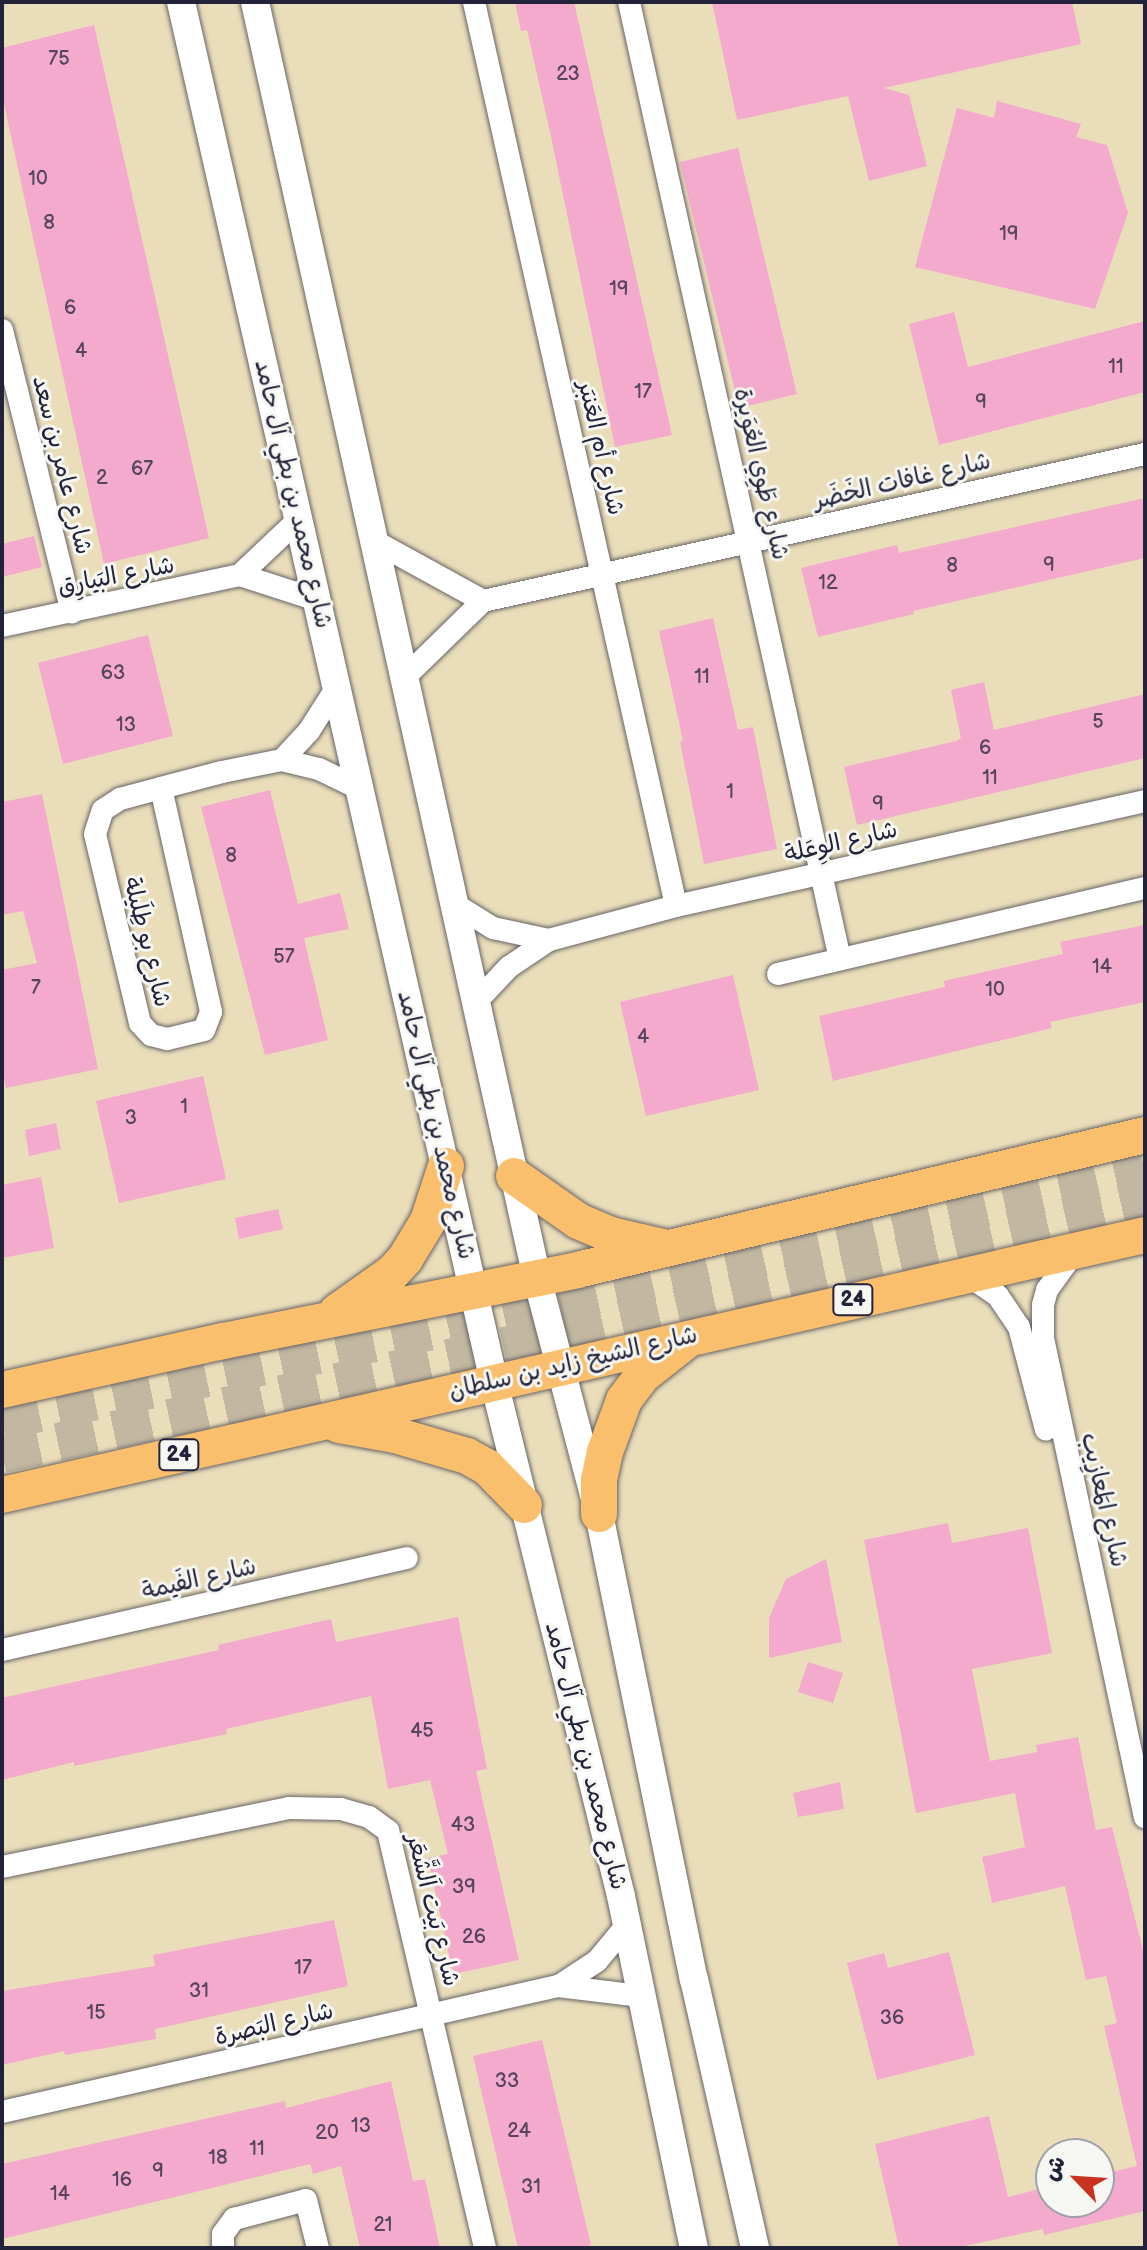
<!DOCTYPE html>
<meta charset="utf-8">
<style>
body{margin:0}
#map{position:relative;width:1147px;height:2250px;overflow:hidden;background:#eadeba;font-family:"Balsamiq Sans","Playpen Sans Arabic",sans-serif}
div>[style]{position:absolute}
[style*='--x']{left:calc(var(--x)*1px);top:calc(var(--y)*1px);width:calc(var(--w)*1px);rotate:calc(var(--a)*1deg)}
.building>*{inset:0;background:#f3aacc}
.trunk-tunnel>*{height:38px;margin-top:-19px;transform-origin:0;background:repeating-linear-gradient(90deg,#c2b8a1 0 38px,transparent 0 57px)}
.roads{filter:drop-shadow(0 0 2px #686467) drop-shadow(0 0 2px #686467)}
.minor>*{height:22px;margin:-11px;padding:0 11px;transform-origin:11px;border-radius:11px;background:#fff}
.tertiary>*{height:28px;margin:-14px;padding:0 14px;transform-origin:14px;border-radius:14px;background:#fff}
.primary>*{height:36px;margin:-18px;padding:0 18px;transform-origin:18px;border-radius:18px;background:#f9bf6d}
span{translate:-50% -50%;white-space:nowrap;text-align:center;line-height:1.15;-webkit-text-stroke:6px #f6f6f2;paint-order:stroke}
.number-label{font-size:20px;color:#56445f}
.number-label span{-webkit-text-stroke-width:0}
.shield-label span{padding:2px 6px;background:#f6f6f2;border:2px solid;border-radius:6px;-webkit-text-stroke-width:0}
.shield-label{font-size:22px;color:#22223b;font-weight:700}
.street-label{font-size:24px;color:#22223b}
.frame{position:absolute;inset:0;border:4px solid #22223b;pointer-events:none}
.north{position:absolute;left:1035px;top:2138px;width:80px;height:80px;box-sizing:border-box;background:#f6f6f2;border:2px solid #a1a1a9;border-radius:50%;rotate:295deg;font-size:22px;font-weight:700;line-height:32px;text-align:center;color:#22223b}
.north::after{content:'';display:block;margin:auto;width:28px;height:36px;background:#c8321e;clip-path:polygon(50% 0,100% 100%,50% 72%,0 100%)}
</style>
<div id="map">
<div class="building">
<i style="clip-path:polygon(515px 2px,574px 2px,672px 435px,615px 447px,550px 132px,527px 30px,521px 31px)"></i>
<i style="clip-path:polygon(712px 2px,1072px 2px,1081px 44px,884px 88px,909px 95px,927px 166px,869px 181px,848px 96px,737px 120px)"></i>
<i style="clip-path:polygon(94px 25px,209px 538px,104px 564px,2px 95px,2px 48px)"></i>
<i style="clip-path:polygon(997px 101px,1081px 124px,1076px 137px,1107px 145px,1128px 213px,1095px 309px,915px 267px,957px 108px,994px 118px)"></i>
<i style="clip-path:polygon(738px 148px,797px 394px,739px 408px,680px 162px)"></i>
<i style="clip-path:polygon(954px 312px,968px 367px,1145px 321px,1145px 392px,939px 445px,909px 324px)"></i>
<i style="clip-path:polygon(1145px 498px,1145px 558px,913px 611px,914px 614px,818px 637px,801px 568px,897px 545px,899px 553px)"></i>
<i style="clip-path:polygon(34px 536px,42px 567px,2px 577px,2px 544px)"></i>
<i style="clip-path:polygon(713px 618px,738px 730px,753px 727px,777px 849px,704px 864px,680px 742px,683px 741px,659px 631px)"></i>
<i style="clip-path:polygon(148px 635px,173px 736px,63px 764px,38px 663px)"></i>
<i style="clip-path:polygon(984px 682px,994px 730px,1145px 694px,1145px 758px,857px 825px,844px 767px,956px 741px,961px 738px,951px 690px)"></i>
<i style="clip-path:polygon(270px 790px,298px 904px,340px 893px,349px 929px,304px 938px,328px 1040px,265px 1055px,201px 807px)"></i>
<i style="clip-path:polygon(42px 794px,98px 1069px,6px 1088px,2px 1069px,2px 970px,37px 963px,23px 911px,2px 915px,2px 802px)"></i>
<i style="clip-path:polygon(1145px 925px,1145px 1002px,1050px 1022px,1052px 1028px,833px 1081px,819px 1016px,945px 987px,944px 981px,1063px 954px,1060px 942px)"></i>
<i style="clip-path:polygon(733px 975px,759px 1090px,646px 1116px,620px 1002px)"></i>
<i style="clip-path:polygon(203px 1076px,226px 1179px,119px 1203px,96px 1101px)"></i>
<i style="clip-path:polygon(56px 1123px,61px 1149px,29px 1156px,25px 1130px)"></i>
<i style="clip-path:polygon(41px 1177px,54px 1248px,2px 1258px,2px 1185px)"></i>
<i style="clip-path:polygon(278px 1209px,283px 1229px,239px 1239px,235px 1218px)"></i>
<i style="clip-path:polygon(948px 1523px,952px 1543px,1028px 1528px,1052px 1653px,972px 1669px,990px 1761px,1037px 1752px,1036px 1745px,1078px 1737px,1096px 1830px,1112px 1827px,1145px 1958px,1145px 2211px,1044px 2235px,1043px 2229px,955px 2248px,899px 2248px,875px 2144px,989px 2116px,1008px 2197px,1051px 2186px,1051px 2202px,1099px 2202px,1099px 2175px,1141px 2165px,1137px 2166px,1104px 2026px,1117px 2023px,1106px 1976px,1086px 1980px,1065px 1886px,992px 1903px,982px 1857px,1025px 1847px,1015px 1793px,916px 1813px,864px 1540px)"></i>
<i style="clip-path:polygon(826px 1559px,842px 1642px,769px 1658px,769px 1618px,786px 1579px)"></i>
<i style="clip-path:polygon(458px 1617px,487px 1769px,476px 1771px,519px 1960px,453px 1974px,428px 1858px,448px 1854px,430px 1780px,388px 1789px,371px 1696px,226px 1729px,227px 1734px,74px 1766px,74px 1762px,2px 1780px,2px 1698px,219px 1650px,218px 1645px,331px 1619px,336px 1642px)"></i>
<i style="clip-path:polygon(808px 1662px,843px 1673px,833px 1703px,798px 1692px)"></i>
<i style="clip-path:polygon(840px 1782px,844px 1809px,798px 1817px,793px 1793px)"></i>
<i style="clip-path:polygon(334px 1920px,348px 1986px,155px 2029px,156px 2039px,65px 2055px,64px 2051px,2px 2065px,2px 1991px,155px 1966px,153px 1955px)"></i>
<i style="clip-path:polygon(949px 1952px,975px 2055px,877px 2080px,847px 1963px,884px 1953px,888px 1968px)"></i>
<i style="clip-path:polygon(542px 2040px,591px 2245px,578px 2248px,518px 2248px,473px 2056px)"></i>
<i style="clip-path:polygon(391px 2081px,413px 2181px,425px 2179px,440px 2248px,360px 2248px,341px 2166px,313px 2174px,310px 2164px,2px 2239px,2px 2164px,285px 2101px,286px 2108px)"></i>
</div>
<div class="trunk-tunnel">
<i style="--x:2;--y:1421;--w:513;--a:-11.81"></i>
<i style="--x:504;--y:1316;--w:657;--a:-12.75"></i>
<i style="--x:2;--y:1454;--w:520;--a:-12.11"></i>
<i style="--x:510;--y:1345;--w:652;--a:-12.95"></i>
</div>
<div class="roads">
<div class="minor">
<i style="--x:474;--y:2;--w:926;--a:77.4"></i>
<i style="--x:629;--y:2;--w:980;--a:77.57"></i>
<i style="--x:2;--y:330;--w:291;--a:76.1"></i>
<i style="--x:374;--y:541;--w:124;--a:28.8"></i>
<i style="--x:240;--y:575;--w:81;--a:18"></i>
<i style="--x:2;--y:626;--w:243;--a:-12.1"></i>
<i style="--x:240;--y:575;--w:81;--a:-43.5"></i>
<i style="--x:404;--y:678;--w:110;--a:-44.3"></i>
<i style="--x:483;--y:601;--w:678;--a:-12.52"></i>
<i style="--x:282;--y:760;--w:40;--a:-47"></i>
<i style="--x:309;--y:731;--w:52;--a:-57.5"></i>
<i style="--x:161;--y:788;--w:230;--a:77.4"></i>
<i style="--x:211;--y:1012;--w:19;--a:111"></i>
<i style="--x:204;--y:1030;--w:38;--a:166"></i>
<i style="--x:167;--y:1039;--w:16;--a:-166"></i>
<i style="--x:151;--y:1035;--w:16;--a:-133"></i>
<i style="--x:140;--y:1023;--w:194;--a:-103.4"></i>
<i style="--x:95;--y:834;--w:25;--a:-72"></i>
<i style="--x:103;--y:810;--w:20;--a:-33"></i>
<i style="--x:120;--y:799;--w:42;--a:-15"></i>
<i style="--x:161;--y:788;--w:63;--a:-14.7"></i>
<i style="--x:222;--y:772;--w:61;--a:-11.3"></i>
<i style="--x:282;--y:760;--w:38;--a:14"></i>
<i style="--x:319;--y:769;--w:46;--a:26"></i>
<i style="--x:456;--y:905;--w:44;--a:31.9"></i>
<i style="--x:493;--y:928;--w:57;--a:12.1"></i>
<i style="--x:778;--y:974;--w:377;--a:-13.2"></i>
<i style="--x:476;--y:1002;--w:48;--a:-46.7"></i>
<i style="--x:509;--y:967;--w:48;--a:-34"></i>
<i style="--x:549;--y:940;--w:131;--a:-15"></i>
<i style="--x:676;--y:906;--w:481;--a:-12.6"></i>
<i style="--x:1075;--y:1251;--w:48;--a:125.7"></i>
<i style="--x:1047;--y:1290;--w:16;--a:105"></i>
<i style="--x:1043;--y:1305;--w:33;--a:90"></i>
<i style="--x:1043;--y:1338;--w:490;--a:78"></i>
<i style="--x:967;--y:1275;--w:37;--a:34"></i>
<i style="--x:998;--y:1296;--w:37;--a:56"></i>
<i style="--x:1019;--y:1327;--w:106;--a:75.3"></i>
<i style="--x:2;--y:1650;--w:415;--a:-12.8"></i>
<i style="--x:2;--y:1867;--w:293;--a:-11.6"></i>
<i style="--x:289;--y:1808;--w:52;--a:1.1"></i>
<i style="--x:341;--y:1809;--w:29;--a:16"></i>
<i style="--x:369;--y:1817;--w:24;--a:36"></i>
<i style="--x:388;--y:1831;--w:428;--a:76.9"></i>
<i style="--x:559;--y:1986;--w:45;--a:-33.3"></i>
<i style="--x:597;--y:1961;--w:47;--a:-50.2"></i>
<i style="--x:2;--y:2112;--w:570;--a:-12.77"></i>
<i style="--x:558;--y:1986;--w:84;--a:6.9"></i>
<i style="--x:223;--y:2248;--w:14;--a:-90"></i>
<i style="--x:223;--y:2234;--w:19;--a:-54"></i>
<i style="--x:234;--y:2219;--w:74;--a:-14.8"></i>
<i style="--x:306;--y:2200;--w:49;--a:76"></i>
</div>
<div class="tertiary">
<i style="--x:181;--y:2;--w:1415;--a:77.22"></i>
<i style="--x:494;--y:1382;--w:529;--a:76.12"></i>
<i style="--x:621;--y:1896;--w:359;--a:78.3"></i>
<i style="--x:255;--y:2;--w:1307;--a:77.54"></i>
<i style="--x:537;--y:1278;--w:244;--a:75.3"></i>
<i style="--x:599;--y:1514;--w:475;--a:78.5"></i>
<i style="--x:694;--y:1979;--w:276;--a:77.2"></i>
</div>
<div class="primary">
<i style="--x:514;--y:1176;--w:78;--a:35.1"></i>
<i style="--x:578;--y:1221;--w:36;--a:23"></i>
<i style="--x:611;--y:1235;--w:53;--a:13"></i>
<i style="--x:337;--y:1312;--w:67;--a:-35.3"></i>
<i style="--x:392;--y:1273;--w:19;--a:-47"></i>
<i style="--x:405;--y:1259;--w:44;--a:-58.8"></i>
<i style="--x:428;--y:1221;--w:58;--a:-71.9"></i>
<i style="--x:2;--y:1390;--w:226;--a:-12.5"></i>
<i style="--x:223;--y:1341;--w:361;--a:-11.3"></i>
<i style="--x:577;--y:1270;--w:584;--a:-13.37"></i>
<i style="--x:339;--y:1425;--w:57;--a:10.1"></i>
<i style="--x:395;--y:1435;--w:75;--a:16.3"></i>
<i style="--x:467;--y:1456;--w:23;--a:29"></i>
<i style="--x:487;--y:1467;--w:53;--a:45.8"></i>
<i style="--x:2;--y:1495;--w:1172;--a:-12.82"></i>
<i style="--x:599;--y:1514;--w:34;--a:-90"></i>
<i style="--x:599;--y:1480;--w:29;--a:-78"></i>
<i style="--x:605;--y:1452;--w:55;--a:-69.9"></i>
<i style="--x:624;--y:1400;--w:31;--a:-53"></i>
<i style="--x:643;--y:1375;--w:53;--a:-38.2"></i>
</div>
</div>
<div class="number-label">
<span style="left:59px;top:59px">75</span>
<span style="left:568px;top:74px">23</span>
<span style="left:38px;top:179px">10</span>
<span style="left:49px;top:223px">8</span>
<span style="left:1009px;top:234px">19</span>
<span style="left:619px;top:289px">19</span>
<span style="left:70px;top:308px">6</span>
<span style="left:81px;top:351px">4</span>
<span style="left:1116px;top:367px">11</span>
<span style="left:643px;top:392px">17</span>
<span style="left:981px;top:402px">9</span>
<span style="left:142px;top:469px">67</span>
<span style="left:102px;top:478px">2</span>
<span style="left:1049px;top:565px">9</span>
<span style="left:952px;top:566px">8</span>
<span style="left:828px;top:583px">12</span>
<span style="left:113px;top:673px">63</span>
<span style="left:702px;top:677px">11</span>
<span style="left:1098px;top:722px">5</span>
<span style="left:126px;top:725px">13</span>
<span style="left:985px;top:748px">6</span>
<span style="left:990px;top:778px">11</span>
<span style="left:730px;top:792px">1</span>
<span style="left:878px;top:804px">9</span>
<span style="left:231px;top:856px">8</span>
<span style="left:284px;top:957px">57</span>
<span style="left:1102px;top:967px">14</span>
<span style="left:36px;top:988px">7</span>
<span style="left:995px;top:990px">10</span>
<span style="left:643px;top:1037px">4</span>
<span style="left:184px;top:1107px">1</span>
<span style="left:131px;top:1118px">3</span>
<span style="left:422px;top:1731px">45</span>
<span style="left:463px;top:1825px">43</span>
<span style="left:464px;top:1887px">39</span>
<span style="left:474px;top:1937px">26</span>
<span style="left:303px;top:1968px">17</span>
<span style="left:199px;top:1991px">31</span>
<span style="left:96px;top:2013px">15</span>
<span style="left:892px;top:2018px">36</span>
<span style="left:507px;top:2081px">33</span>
<span style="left:361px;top:2126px">13</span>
<span style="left:519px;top:2131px">24</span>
<span style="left:327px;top:2133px">20</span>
<span style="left:257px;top:2149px">11</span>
<span style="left:218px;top:2158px">18</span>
<span style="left:158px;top:2171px">9</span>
<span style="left:122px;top:2180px">16</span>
<span style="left:531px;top:2187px">31</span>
<span style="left:60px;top:2194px">14</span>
<span style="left:383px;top:2225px">21</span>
</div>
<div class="shield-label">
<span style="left:853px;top:1300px">24</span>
<span style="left:179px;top:1455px">24</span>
</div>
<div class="street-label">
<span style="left:601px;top:448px;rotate:77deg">شارع أم العَنبَر</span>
<span style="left:62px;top:465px;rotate:76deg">شارع عامر بن سعد</span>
<span style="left:761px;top:474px;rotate:77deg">شارع طَوِي العُوَيرة</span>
<span style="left:902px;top:481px;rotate:-13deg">شارع غافات الخَضَر</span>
<span style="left:293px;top:494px;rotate:77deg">شارع محمد بن بطي آل حامد</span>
<span style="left:116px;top:576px;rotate:-11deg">شارع البَيارِق</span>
<span style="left:841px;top:842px;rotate:-13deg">شارع الوِعَلة</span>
<span style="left:147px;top:942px;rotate:76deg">شارع بو طِلَيلة</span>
<span style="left:436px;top:1125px;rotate:77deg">شارع محمد بن بطي آل حامد</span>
<span style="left:573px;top:1363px;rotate:-13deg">شارع الشيخ زايد بن سلطان</span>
<span style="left:1104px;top:1500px;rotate:77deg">شارع المَعازِيب</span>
<span style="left:199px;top:1579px;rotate:-13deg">شارع الفَيمة</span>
<span style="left:586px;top:1756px;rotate:76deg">شارع محمد بن بطي آل حامد</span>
<span style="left:433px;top:1910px;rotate:76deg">شارع بَيت اَلشَّعَر</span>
<span style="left:274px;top:2024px;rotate:-13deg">شارع البَصرة</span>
</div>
<div class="frame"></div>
<div class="north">ش</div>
</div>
